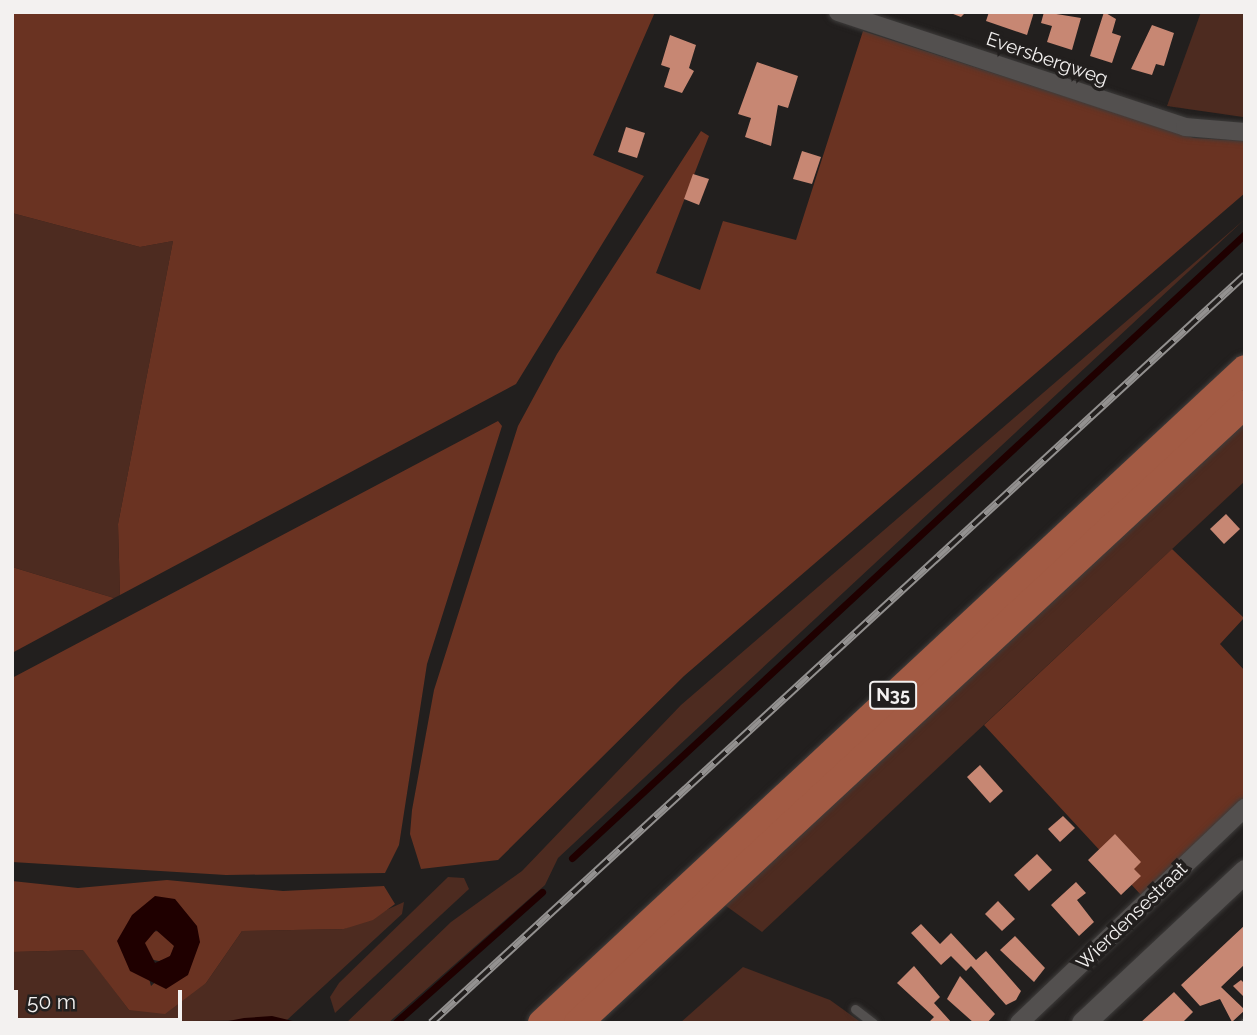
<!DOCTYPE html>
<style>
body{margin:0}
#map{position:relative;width:1257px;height:1035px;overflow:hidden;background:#221f1e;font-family:Raleway,sans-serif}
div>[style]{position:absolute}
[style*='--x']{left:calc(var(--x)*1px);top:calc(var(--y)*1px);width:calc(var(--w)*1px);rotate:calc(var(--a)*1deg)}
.green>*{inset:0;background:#4d2b20}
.forest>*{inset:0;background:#6a3322}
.round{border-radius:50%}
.water>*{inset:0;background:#1f0000}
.stream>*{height:7px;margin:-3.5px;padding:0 3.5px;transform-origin:3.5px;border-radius:3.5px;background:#1f0000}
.building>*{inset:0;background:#c78773}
.roads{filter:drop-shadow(0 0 2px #3e3c3b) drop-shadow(0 0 2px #3e3c3b)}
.service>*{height:9px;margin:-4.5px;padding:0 4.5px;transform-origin:4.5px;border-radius:4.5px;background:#53504f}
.minor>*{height:18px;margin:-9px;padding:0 9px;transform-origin:9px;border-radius:9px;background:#53504f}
.tertiary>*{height:23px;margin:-11.5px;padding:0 11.5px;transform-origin:11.5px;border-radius:11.5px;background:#53504f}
.primary>*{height:28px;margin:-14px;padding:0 14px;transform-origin:14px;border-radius:14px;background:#a35b44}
.rail>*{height:8px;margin-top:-4px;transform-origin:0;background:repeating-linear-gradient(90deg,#221f1e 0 16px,#939190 0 32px);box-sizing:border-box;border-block:2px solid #939190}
span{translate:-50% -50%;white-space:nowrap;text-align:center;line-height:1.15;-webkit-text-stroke:7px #221f1e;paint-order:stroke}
.shield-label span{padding:2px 5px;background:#221f1e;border:2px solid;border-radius:5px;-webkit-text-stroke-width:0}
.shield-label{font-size:18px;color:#f3f1f0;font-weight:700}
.street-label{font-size:19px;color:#f3f1f0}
.frame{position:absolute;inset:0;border:14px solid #f3f1f0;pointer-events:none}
.scale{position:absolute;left:14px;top:990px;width:168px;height:32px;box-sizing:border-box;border:4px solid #f3f1f0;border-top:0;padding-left:9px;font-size:21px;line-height:24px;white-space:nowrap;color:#f3f1f0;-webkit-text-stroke:5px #221f1e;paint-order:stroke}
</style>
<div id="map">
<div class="green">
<i style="clip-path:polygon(1201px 12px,1245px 12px,1243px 117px,1167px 106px)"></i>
<i style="clip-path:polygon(12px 213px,140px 247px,173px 241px,118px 524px,120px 595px,114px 598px,12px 567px)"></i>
<i style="clip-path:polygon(1245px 219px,558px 858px,545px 885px,388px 1023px,346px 1023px,451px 922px,522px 871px,681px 705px)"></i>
<i style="clip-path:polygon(1245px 422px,1245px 481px,762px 932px,722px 903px)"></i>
<i style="clip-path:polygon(448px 877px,464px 878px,469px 889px,335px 1013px,330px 997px,339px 983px)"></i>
<i style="clip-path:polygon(404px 902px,402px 914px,287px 1020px,12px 1023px,12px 952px,84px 950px,129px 1010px,206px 983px,242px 931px,344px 929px)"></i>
<i style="clip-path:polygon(743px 967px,830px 1000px,862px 1023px,680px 1023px)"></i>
</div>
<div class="forest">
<i style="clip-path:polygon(12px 12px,655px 12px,593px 155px,644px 176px,516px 384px,120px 595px,118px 524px,173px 241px,140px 247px,12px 213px)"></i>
<i style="clip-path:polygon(863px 31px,1194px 138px,1245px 141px,1245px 193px,684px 676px,498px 860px,421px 869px,410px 834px,412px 810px,434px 690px,518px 426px,557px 354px,701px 131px,709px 136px,656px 273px,700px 290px,723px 221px,796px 240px)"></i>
<i style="clip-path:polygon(498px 421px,502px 426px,427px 664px,399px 845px,385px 873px,226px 875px,12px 862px,12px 678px)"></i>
<i style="clip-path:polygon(1172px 549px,1244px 618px,1220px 644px,1245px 671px,1245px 797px,1141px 895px,984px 725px)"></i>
<i style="clip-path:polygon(12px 567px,114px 598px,12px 653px)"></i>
<i style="clip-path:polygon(evenodd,167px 880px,283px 891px,384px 886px,395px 904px,373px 920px,344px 929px,242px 931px,206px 983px,165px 1014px,129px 1010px,83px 950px,12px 952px,12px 881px,78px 888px,167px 880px,132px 915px,200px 942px,151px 986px,132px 915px)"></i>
<i class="round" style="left:144px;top:931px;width:30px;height:30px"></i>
</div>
<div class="water">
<i style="clip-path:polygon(evenodd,155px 896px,175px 899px,197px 926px,200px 942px,188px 975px,166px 989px,130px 971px,117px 941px,132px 915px,155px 896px,156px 930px,174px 946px,170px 956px,155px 963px,145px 943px,156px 930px)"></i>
<i style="clip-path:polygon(272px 1016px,301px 1023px,218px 1023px,244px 1018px)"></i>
</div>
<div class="stream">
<i style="--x:572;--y:858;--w:918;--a:-42.84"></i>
<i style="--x:395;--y:1023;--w:197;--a:-41.7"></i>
</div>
<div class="building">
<i style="clip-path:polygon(948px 12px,966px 12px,961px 17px)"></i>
<i style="clip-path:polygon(989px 12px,1034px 12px,1027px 35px,986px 21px)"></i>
<i style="clip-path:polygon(1044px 12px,1081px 18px,1072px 50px,1047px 42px,1052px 26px,1041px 23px)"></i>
<i style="clip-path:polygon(1104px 12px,1116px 19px,1112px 33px,1121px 36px,1112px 63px,1090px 56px)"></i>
<i style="clip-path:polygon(1152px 25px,1174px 33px,1164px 66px,1156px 64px,1152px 75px,1131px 69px)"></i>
<i style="clip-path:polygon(670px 35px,696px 45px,689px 68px,694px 71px,682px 93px,664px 87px,670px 68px,661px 65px)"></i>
<i style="clip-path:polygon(757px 62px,798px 76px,788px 108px,778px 105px,771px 146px,745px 137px,751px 118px,738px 114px)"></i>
<i style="clip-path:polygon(626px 127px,645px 133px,637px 158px,618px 152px)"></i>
<i style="clip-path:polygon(802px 151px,821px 157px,812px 184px,793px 179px)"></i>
<i style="clip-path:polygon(693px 174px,709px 179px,699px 205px,684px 199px)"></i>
<i style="clip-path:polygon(1226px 514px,1240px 529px,1224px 544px,1210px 529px)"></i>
<i style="clip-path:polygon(980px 765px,1003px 791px,990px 803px,967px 777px)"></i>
<i style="clip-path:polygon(1063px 816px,1075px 828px,1060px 842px,1048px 829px)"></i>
<i style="clip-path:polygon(1115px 834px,1141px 862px,1134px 869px,1141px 876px,1121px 895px,1088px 860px)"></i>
<i style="clip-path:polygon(1037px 854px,1052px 870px,1029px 891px,1014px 875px)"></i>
<i style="clip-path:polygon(1076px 882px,1086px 893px,1077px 900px,1094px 922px,1079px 936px,1051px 905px)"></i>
<i style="clip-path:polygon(998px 901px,1015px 919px,1002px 931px,985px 914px)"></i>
<i style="clip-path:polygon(921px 924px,940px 944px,951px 933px,976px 960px,986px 951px,1021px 991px,1016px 1000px,1006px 1005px,971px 966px,966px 971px,951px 956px,941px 965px,911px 933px)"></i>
<i style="clip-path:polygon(1245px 925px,1245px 964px,1221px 987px,1245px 1010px,1232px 1022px,1220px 999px,1200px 1006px,1181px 985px)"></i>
<i style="clip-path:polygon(1015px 936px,1045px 968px,1034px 982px,1000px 950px)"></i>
<i style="clip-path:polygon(914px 966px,940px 997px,934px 1003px,952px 1023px,928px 1023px,934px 1017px,897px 983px)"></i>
<i style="clip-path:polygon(960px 976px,995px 1014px,987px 1023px,974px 1023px,947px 999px)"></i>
<i style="clip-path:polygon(1241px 980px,1245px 984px,1245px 998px,1233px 986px)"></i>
<i style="clip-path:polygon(1174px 992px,1193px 1012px,1182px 1023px,1140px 1023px)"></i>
</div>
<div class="roads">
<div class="service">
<i style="--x:855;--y:1009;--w:23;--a:38"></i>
<i style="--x:1244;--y:1023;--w:1;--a:-45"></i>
</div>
<div class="minor">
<i style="--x:838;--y:12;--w:366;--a:18.3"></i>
<i style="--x:1185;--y:127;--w:60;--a:4.8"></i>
<i style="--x:1019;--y:1023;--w:312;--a:-43.6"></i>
</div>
<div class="tertiary">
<i style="--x:1083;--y:1023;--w:222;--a:-43.2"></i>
</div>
<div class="primary">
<i style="--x:542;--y:1023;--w:960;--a:-42.93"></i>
<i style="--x:578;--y:1023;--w:910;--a:-42.86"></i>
</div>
</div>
<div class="rail">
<i style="--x:431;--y:1023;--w:1105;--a:-42.58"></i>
</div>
<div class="shield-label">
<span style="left:893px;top:695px">N35</span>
</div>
<div class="street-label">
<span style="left:1047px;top:59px;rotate:19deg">Eversbergweg</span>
<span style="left:1132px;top:916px;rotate:-44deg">Wierdensestraat</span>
</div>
<div class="frame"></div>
<div class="scale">50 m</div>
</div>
